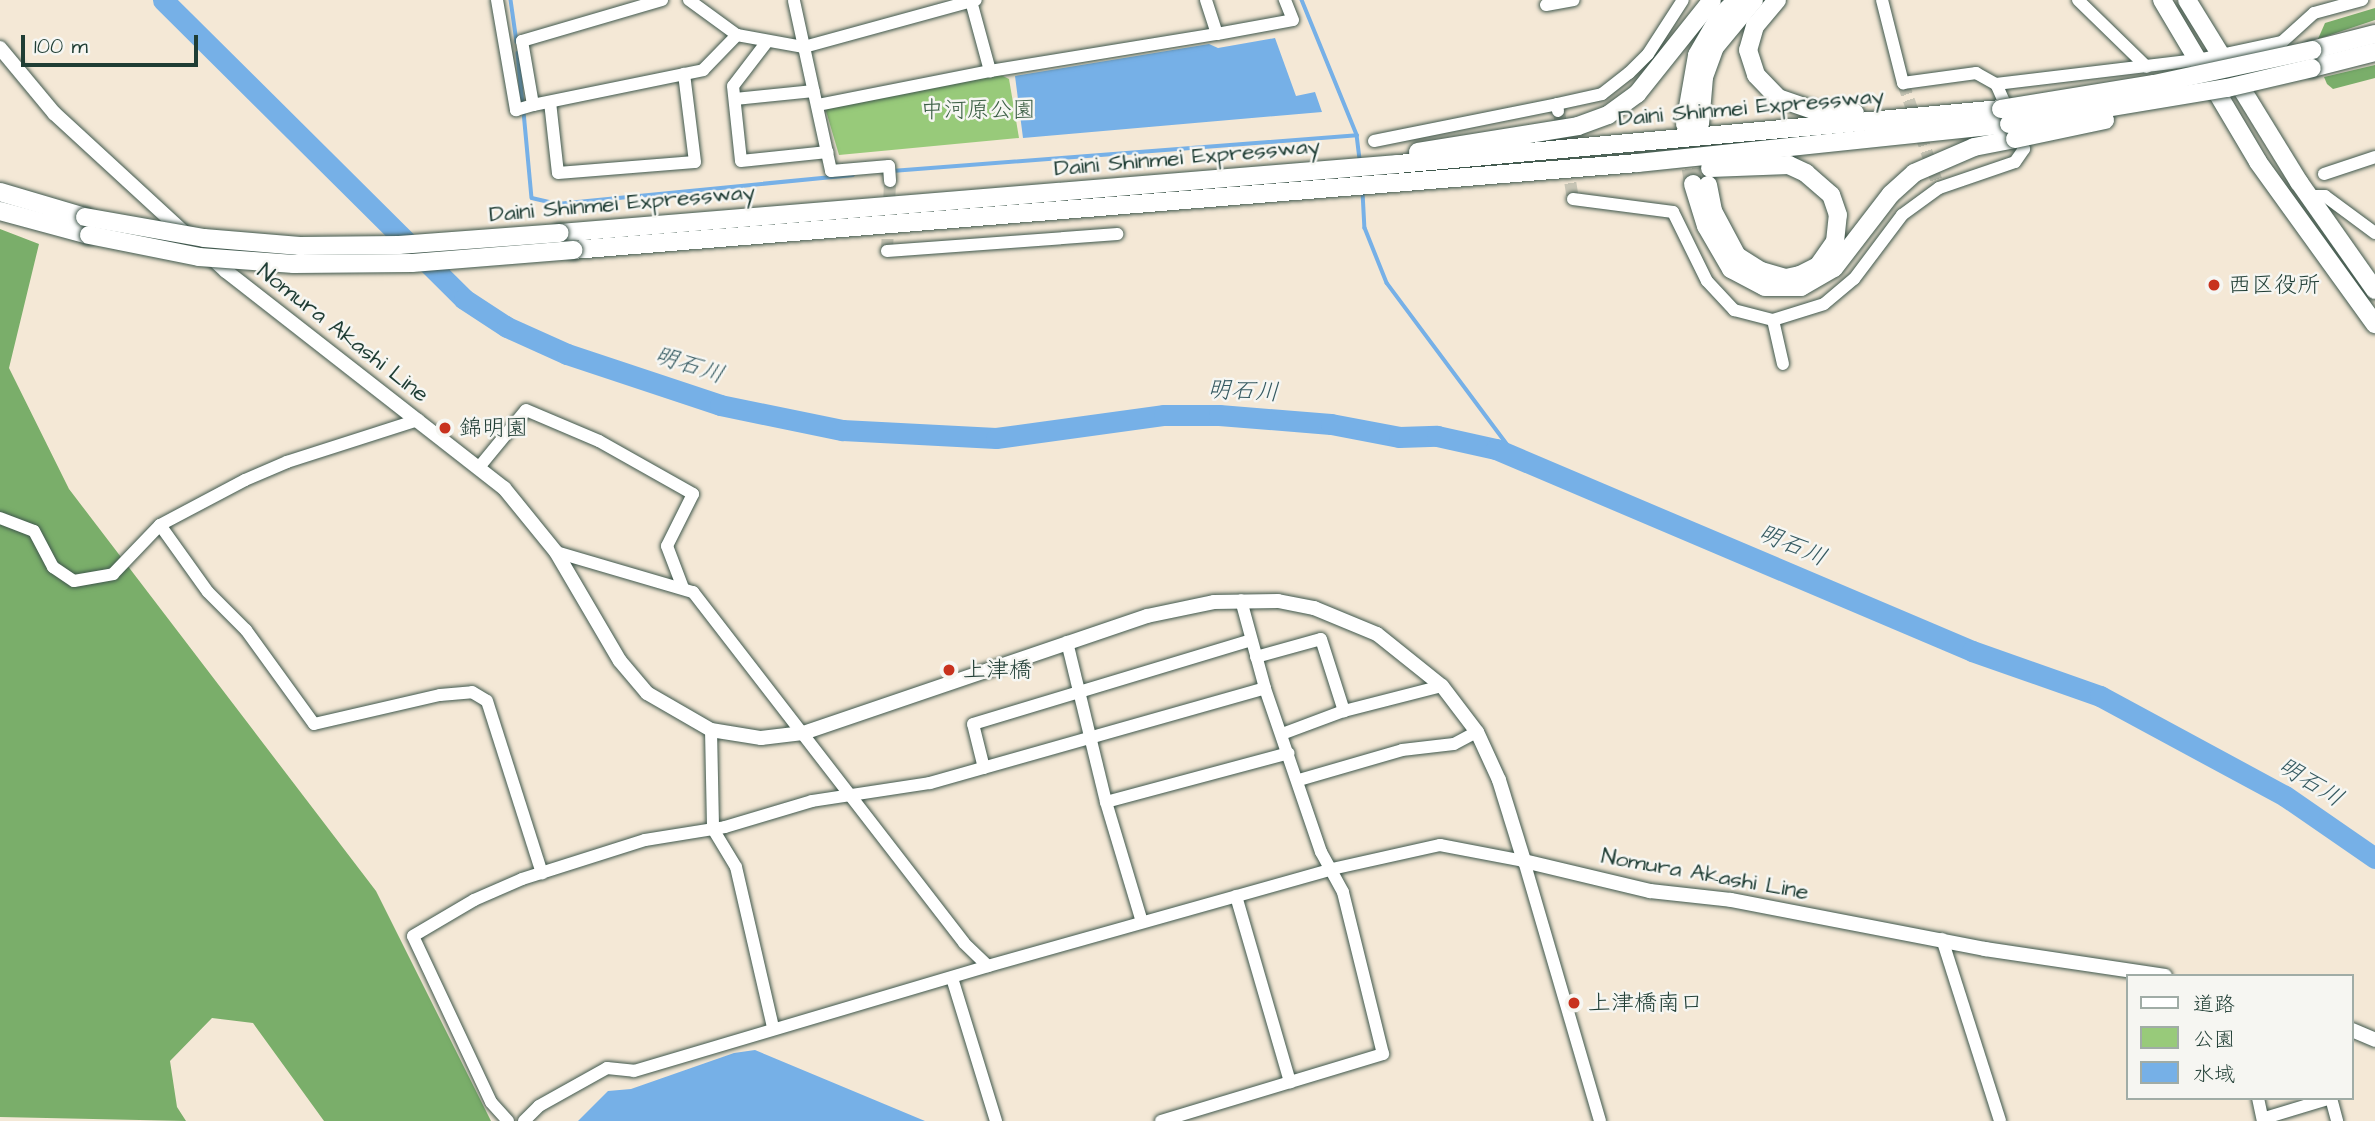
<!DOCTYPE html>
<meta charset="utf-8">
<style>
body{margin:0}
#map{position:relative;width:2375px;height:1121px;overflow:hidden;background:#f4e8d6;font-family:"Architects Daughter","Klee One",sans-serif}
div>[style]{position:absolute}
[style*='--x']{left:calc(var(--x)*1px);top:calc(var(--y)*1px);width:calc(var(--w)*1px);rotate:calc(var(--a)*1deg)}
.green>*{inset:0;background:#98ca7a}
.forest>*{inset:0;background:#7aae6a}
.water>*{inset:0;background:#76b0e7}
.stream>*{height:3.5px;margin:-1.75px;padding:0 1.75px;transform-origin:1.75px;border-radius:1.75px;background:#76b0e7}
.river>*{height:21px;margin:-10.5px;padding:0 10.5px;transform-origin:10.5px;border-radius:10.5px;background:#76b0e7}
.minor-tunnel>*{height:12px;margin-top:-6px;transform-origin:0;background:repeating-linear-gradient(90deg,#c9c6b6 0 12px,transparent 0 18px)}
.highway-tunnel>*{height:18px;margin-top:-9px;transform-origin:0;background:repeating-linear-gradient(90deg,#c9c6b6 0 18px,transparent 0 27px)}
.roads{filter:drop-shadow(0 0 2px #3f574c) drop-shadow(0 0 2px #3f574c)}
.minor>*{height:12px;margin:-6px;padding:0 6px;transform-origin:6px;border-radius:6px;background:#fff}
.major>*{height:14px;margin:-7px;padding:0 7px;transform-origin:7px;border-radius:7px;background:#fff}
.highway>*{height:18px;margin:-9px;padding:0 9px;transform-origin:9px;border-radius:9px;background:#fff}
.bridges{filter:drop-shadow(0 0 2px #3f574c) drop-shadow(0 0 2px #3f574c)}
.highway-bridge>*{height:18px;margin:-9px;padding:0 9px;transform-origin:9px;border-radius:9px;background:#fff}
.dots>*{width:19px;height:19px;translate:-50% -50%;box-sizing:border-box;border:4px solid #f6f6f2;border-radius:50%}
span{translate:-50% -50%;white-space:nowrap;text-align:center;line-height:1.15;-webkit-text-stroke:5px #f6f6f2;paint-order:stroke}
.street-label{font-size:23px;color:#1f3d34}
.park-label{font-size:23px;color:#3d6046}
.poi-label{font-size:23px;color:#1f3d34}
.left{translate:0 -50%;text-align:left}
.water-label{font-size:24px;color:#355a61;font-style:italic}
.legend{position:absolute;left:2126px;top:974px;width:228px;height:126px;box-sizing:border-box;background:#f6f6f2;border:2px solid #a0aca6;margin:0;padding:9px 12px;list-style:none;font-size:21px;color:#1f3d34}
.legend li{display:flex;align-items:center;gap:14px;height:35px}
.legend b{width:35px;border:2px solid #a0aca6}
.scale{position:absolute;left:21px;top:35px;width:177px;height:32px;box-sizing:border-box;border:4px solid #1f3d34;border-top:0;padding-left:9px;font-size:21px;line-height:24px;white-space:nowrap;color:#1f3d34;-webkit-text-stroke:5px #f6f6f2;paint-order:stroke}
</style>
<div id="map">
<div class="green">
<i style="clip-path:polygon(1001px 75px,1009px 79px,1019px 138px,839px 155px,826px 111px,829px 105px)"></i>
</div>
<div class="forest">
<i style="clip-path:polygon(2375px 8px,2375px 20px,2318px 39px,2325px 23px)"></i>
<i style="clip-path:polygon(2375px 65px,2375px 78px,2333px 89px,2327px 84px,2324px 77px)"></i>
<i style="clip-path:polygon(0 229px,39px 244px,9px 368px,69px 489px,376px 891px,491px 1121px,324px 1121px,253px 1023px,212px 1018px,170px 1061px,177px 1107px,186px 1121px,0 1117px)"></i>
</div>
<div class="water">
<i style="clip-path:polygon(1275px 38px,1296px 96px,1315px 92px,1322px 112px,1023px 138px,1015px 76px,1209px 44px,1218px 48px)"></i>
<i style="clip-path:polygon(755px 1050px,925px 1121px,578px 1121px,608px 1091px,631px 1089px,734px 1053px)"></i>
</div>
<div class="stream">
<i style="--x:511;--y:0;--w:42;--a:81.9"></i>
<i style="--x:1302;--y:0;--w:146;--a:67.8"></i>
<i style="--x:1357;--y:135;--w:25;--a:83"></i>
<i style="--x:518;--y:53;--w:52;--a:84.5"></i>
<i style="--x:524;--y:112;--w:86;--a:84.7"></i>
<i style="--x:532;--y:198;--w:26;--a:13"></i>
<i style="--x:557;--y:204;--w:297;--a:-5.6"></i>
<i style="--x:892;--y:171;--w:466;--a:-4.4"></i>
<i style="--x:1363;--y:192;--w:36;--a:87"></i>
<i style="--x:1365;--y:228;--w:59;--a:68.2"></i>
<i style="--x:1387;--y:283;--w:221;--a:53.3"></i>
</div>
<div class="river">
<i style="--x:163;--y:0;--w:424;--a:44.8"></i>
<i style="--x:464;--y:299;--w:51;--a:33.1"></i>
<i style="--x:507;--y:327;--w:66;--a:24.2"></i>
<i style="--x:567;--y:354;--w:161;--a:18.4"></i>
<i style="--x:720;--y:405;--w:125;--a:11.6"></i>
<i style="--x:842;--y:430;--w:154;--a:3"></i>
<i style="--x:996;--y:438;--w:170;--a:-7.8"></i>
<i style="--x:1164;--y:415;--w:55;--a:0"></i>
<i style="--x:1219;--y:415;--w:112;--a:4.6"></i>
<i style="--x:1331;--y:424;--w:69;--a:10.8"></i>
<i style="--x:1399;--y:437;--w:38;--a:-2"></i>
<i style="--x:1437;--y:436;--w:60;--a:12.4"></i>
<i style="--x:1496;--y:449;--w:517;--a:22.99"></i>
<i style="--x:1972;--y:651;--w:136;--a:19.4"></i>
<i style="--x:2100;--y:696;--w:210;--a:28.4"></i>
<i style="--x:2285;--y:796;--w:109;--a:34.6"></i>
</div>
<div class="minor-tunnel">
<i style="--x:1903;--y:83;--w:111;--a:71.1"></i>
<i style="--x:1559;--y:112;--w:88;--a:80.9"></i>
<i style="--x:887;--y:251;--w:70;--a:-87.5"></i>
</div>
<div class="highway-tunnel">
<i style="--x:1687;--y:142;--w:42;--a:81.9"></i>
</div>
<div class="roads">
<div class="minor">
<i style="--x:497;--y:0;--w:112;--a:80.2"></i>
<i style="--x:516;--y:110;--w:18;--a:-16"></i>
<i style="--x:662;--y:0;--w:146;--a:163.7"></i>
<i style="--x:522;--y:41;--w:65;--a:80.2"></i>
<i style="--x:533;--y:105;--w:174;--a:-11.6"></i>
<i style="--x:703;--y:70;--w:49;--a:-45.8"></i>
<i style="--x:689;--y:0;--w:59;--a:36.1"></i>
<i style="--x:737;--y:35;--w:68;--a:10.2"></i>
<i style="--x:804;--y:47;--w:178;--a:-15.3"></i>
<i style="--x:1882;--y:0;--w:86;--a:75.8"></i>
<i style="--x:1903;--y:83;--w:74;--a:-7.8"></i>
<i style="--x:1976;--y:73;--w:23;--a:29"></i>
<i style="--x:2078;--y:0;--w:96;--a:44.2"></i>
<i style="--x:794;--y:1;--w:174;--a:77.7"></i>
<i style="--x:831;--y:171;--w:58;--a:-4.9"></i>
<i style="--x:889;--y:166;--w:15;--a:86"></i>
<i style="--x:971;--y:1;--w:73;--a:74.8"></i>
<i style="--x:990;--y:71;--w:230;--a:-9.3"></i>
<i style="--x:1217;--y:34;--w:36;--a:-108"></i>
<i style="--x:1546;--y:5;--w:28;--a:-10"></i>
<i style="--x:1217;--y:34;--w:77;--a:-10.4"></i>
<i style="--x:1293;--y:20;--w:22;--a:-112"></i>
<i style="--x:766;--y:43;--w:54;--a:127.5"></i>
<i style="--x:733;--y:86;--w:75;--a:83.9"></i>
<i style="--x:741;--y:161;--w:87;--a:-5.9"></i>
<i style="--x:735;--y:99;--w:79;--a:-5.8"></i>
<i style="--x:550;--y:102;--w:71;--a:83.6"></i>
<i style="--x:558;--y:173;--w:137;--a:-4.6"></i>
<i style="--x:695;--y:162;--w:89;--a:-97.1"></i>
<i style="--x:818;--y:105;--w:175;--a:-11.2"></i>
<i style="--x:1558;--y:111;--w:7;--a:-98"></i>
<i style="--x:1557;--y:104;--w:46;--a:-12.5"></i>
<i style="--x:1602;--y:94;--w:34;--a:-38"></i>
<i style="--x:1629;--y:73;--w:27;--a:-45"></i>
<i style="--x:1648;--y:54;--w:64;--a:-57.1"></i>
<i style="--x:2010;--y:115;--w:34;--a:-114"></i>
<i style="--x:1996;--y:84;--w:202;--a:-6.8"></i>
<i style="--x:2197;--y:60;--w:87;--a:-12"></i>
<i style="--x:2282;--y:42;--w:43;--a:-42.2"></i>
<i style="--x:2314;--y:13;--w:50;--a:-15.2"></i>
<i style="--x:1374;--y:141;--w:187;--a:-11.4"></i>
<i style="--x:2324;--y:174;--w:54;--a:-18.4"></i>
<i style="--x:2308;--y:196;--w:17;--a:0"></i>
<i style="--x:2325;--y:196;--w:62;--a:36.5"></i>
<i style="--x:1573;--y:199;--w:101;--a:7.4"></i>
<i style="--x:1673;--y:212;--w:77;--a:63.8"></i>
<i style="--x:1707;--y:281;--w:40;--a:47"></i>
<i style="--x:1734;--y:310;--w:40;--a:14.4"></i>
<i style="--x:1773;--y:320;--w:45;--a:77.2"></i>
<i style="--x:887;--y:251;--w:231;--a:-4.2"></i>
<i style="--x:1773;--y:320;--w:53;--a:-17.4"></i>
<i style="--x:1824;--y:304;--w:39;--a:-40"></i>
<i style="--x:1854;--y:279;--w:80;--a:-53.1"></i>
<i style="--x:1902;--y:215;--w:46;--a:-36.1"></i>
<i style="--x:1939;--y:188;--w:80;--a:-18.9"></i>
<i style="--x:2015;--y:162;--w:16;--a:-55"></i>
<i style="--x:2024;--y:149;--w:18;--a:-112"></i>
<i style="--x:480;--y:466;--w:72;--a:-50.6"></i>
<i style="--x:526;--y:410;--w:79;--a:23"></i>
<i style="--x:599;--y:441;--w:108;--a:29.4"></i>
<i style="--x:693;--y:494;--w:58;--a:116.6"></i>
<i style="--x:667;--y:546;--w:45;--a:69.1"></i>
<i style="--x:0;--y:518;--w:36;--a:21"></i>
<i style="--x:34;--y:531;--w:41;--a:62.2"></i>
<i style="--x:53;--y:567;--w:25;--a:34"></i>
<i style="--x:74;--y:581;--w:40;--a:-10"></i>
<i style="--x:113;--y:574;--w:68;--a:-46.2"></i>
<i style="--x:160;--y:525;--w:96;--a:-27.9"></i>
<i style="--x:245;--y:480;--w:46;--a:-23.2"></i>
<i style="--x:287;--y:462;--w:138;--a:-17.8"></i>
<i style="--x:160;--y:525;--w:82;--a:54.4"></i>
<i style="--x:208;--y:592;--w:54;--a:45"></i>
<i style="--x:246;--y:630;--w:116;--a:54.1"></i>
<i style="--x:314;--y:724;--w:129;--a:-13"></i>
<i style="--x:440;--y:695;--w:32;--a:-5"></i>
<i style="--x:472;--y:692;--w:17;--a:31"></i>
<i style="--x:487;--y:701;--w:181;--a:72.3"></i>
<i style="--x:556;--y:552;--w:143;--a:16.3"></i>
<i style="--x:693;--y:592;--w:443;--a:52.3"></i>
<i style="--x:964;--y:943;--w:33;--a:44"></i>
<i style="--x:1067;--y:642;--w:165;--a:76.3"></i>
<i style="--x:1106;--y:802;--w:125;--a:73.3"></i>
<i style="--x:1256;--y:657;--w:67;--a:-15.5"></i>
<i style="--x:1321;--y:639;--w:76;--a:72.3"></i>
<i style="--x:711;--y:730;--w:99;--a:88.8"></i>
<i style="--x:713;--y:829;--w:44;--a:58.8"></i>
<i style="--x:736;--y:867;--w:164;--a:77"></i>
<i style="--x:1282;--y:734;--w:66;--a:-20.4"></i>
<i style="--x:1344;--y:711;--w:101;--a:-14.3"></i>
<i style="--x:984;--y:768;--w:45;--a:-104"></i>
<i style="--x:973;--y:724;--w:290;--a:-16.8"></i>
<i style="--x:1299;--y:780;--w:107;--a:-16.2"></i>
<i style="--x:1402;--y:750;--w:52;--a:-6.6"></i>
<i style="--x:1454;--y:744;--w:26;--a:-28"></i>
<i style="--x:1106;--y:802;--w:189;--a:-15"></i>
<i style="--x:1236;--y:896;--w:194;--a:73.8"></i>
<i style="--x:1942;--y:939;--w:191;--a:72.3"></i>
<i style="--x:952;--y:978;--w:150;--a:72.9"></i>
<i style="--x:2258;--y:1098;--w:24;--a:78"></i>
<i style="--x:2331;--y:1098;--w:24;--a:75"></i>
<i style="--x:508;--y:1121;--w:25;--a:-132"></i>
<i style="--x:491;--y:1102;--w:183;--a:-115.2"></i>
<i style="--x:413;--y:936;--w:71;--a:-30.5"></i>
<i style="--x:474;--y:900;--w:52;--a:-23.6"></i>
<i style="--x:522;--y:879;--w:129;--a:-17.6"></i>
<i style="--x:645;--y:840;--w:81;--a:-9.2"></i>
<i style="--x:725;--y:827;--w:91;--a:-16.6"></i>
<i style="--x:812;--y:801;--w:119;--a:-8.7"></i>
<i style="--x:930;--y:783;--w:348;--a:-15.8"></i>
<i style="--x:524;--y:1121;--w:21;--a:-45"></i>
<i style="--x:539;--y:1106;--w:78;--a:-29.2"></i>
<i style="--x:607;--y:1068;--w:27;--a:6"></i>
<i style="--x:634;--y:1071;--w:369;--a:-16.5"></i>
<i style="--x:988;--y:966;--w:357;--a:-15.7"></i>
<i style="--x:1332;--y:869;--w:111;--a:-12.5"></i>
<i style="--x:1440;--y:845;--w:86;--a:10.8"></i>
<i style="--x:1524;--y:861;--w:271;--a:73.7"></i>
<i style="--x:1161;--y:1121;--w:232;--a:-16.8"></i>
<i style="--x:1383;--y:1054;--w:167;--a:-103.9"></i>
<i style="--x:1343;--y:892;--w:46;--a:-118.8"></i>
<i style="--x:1321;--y:852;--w:173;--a:-108.9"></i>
<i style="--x:1265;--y:688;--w:91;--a:-105.3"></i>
<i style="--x:2266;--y:1121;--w:3;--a:-108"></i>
<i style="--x:2265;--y:1118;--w:69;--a:-16.9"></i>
</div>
<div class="major">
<i style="--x:0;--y:48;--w:85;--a:50.3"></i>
<i style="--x:54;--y:113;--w:234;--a:42.6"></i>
<i style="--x:226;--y:271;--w:353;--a:38"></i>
<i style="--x:504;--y:488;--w:82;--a:50.9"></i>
<i style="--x:556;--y:552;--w:126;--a:59.6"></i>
<i style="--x:620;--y:661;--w:42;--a:49.8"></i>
<i style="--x:647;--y:693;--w:74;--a:30"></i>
<i style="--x:711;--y:730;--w:51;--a:9.1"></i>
<i style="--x:761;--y:738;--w:42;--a:-6.8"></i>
<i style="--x:803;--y:733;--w:363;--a:-18.8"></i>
<i style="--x:1147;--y:616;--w:68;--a:-11.8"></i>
<i style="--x:1214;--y:602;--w:64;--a:-0.9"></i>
<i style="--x:1278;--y:601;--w:37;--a:11"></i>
<i style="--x:1314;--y:608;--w:68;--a:22.4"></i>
<i style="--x:1377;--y:634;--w:83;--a:38.7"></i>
<i style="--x:1442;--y:686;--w:58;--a:52.7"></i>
<i style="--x:1477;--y:732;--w:53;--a:65.4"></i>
<i style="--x:1499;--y:780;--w:85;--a:72.8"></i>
<i style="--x:1524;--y:861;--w:130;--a:13.4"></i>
<i style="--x:1650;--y:891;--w:81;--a:6.3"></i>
<i style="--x:1731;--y:900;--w:259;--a:10.9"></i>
<i style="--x:1985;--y:949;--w:182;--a:8.5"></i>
<i style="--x:2352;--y:1030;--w:25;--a:23"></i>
</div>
<div class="highway">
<i style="--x:1777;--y:0;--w:34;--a:130"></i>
<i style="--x:1755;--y:26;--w:25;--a:106"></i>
<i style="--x:1748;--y:50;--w:26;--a:72"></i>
<i style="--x:1756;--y:75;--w:32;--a:46"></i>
<i style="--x:1778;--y:98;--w:40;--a:18.9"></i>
<i style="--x:1816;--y:111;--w:39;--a:3"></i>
<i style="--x:2162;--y:0;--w:188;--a:59.3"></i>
<i style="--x:2258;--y:162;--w:200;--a:54.2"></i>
<i style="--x:2187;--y:0;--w:214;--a:58.4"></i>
<i style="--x:2299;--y:182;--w:132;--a:54.9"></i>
<i style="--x:2312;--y:50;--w:65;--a:-14.3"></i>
<i style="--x:2312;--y:68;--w:65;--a:-14.3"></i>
<i style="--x:1685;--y:124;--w:70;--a:-80.1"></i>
<i style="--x:1697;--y:55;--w:44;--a:-59.9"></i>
<i style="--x:1719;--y:17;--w:25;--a:-43"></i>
<i style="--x:1700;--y:124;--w:47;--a:-85.1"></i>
<i style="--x:1704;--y:77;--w:32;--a:-70"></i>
<i style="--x:1715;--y:47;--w:61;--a:-50.3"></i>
<i style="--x:1418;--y:152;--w:162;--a:-9.2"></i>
<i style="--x:1578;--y:126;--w:32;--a:-20"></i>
<i style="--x:1608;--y:115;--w:36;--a:-36"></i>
<i style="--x:1637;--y:94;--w:120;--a:-51.4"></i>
<i style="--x:1693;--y:184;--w:44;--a:72.8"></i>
<i style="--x:1706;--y:226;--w:50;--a:59.8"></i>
<i style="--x:1731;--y:269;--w:38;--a:28"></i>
<i style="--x:1765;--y:287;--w:36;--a:0"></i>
<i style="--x:1801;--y:287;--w:38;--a:-30"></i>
<i style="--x:1834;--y:268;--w:93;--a:-52.4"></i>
<i style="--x:1891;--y:194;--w:31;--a:-42"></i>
<i style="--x:1914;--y:173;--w:65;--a:-23.4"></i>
<i style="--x:1974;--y:147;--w:42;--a:-11"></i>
<i style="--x:1708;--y:185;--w:26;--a:79"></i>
<i style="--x:1713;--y:211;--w:51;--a:61.9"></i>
<i style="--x:1737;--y:256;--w:28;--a:32"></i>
<i style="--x:1761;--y:271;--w:26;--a:16"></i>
<i style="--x:1786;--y:278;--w:14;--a:-12"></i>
<i style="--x:1800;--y:275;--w:20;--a:-27"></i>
<i style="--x:1818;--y:266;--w:29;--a:-55"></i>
<i style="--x:1835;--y:242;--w:27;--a:-84"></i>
<i style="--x:1838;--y:215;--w:21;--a:-109"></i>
<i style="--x:1831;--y:195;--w:33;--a:-139"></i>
<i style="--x:1806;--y:173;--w:19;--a:-155"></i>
<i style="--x:1789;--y:165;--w:79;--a:177.8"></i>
<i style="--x:0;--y:192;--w:89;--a:16.4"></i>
<i style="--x:0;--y:211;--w:92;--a:15.1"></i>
<i style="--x:560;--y:233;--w:841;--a:-4.71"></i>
<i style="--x:1398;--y:164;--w:606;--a:-5.21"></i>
<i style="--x:573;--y:250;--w:1068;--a:-4.67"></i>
<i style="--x:1637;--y:163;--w:374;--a:-6"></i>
</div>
</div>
<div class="bridges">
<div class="highway-bridge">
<i style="--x:2001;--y:109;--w:155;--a:-9.3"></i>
<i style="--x:2154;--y:84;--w:162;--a:-12.1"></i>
<i style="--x:2009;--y:124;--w:221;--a:-9.4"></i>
<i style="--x:2227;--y:88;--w:87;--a:-13.2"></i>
<i style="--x:2015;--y:139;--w:92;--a:-11.9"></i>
<i style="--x:85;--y:217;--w:121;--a:10"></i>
<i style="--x:204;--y:238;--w:96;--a:4.8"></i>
<i style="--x:300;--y:246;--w:99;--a:-0.6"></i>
<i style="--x:399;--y:245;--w:161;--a:-4.3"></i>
<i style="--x:89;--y:235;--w:112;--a:11.3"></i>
<i style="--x:199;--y:257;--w:95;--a:4.2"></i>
<i style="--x:294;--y:264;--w:118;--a:-0.5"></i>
<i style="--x:412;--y:263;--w:162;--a:-4.6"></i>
</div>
</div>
<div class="dots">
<i style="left:2214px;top:285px;background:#c8321e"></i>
<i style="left:445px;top:428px;background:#c8321e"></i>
<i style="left:949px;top:670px;background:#c8321e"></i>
<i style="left:1574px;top:1003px;background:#c8321e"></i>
</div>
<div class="street-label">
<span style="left:1751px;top:107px;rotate:-5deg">Daini Shinmei Expressway</span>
<span style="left:1187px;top:157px;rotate:-5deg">Daini Shinmei Expressway</span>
<span style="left:622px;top:203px;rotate:-5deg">Daini Shinmei Expressway</span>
<span style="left:343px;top:333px;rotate:38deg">Nomura Akashi Line</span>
<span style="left:1705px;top:874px;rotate:10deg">Nomura Akashi Line</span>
</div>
<div class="park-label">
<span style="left:978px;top:110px">中河原公園</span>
</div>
<div class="poi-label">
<span class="left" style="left:2228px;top:285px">西区役所</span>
<span class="left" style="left:459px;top:428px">錦明園</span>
<span class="left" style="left:963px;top:670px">上津橋</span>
<span class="left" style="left:1588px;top:1003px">上津橋南口</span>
</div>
<div class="water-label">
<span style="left:689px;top:366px;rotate:18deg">明石川</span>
<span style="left:1243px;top:392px;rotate:3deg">明石川</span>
<span style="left:1792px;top:546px;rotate:23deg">明石川</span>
<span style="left:2310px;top:783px;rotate:32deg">明石川</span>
</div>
<ul class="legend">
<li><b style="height:9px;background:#fff"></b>道路</li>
<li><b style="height:19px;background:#98ca7a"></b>公園</li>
<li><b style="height:19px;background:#76b0e7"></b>水域</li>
</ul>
<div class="scale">100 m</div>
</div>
